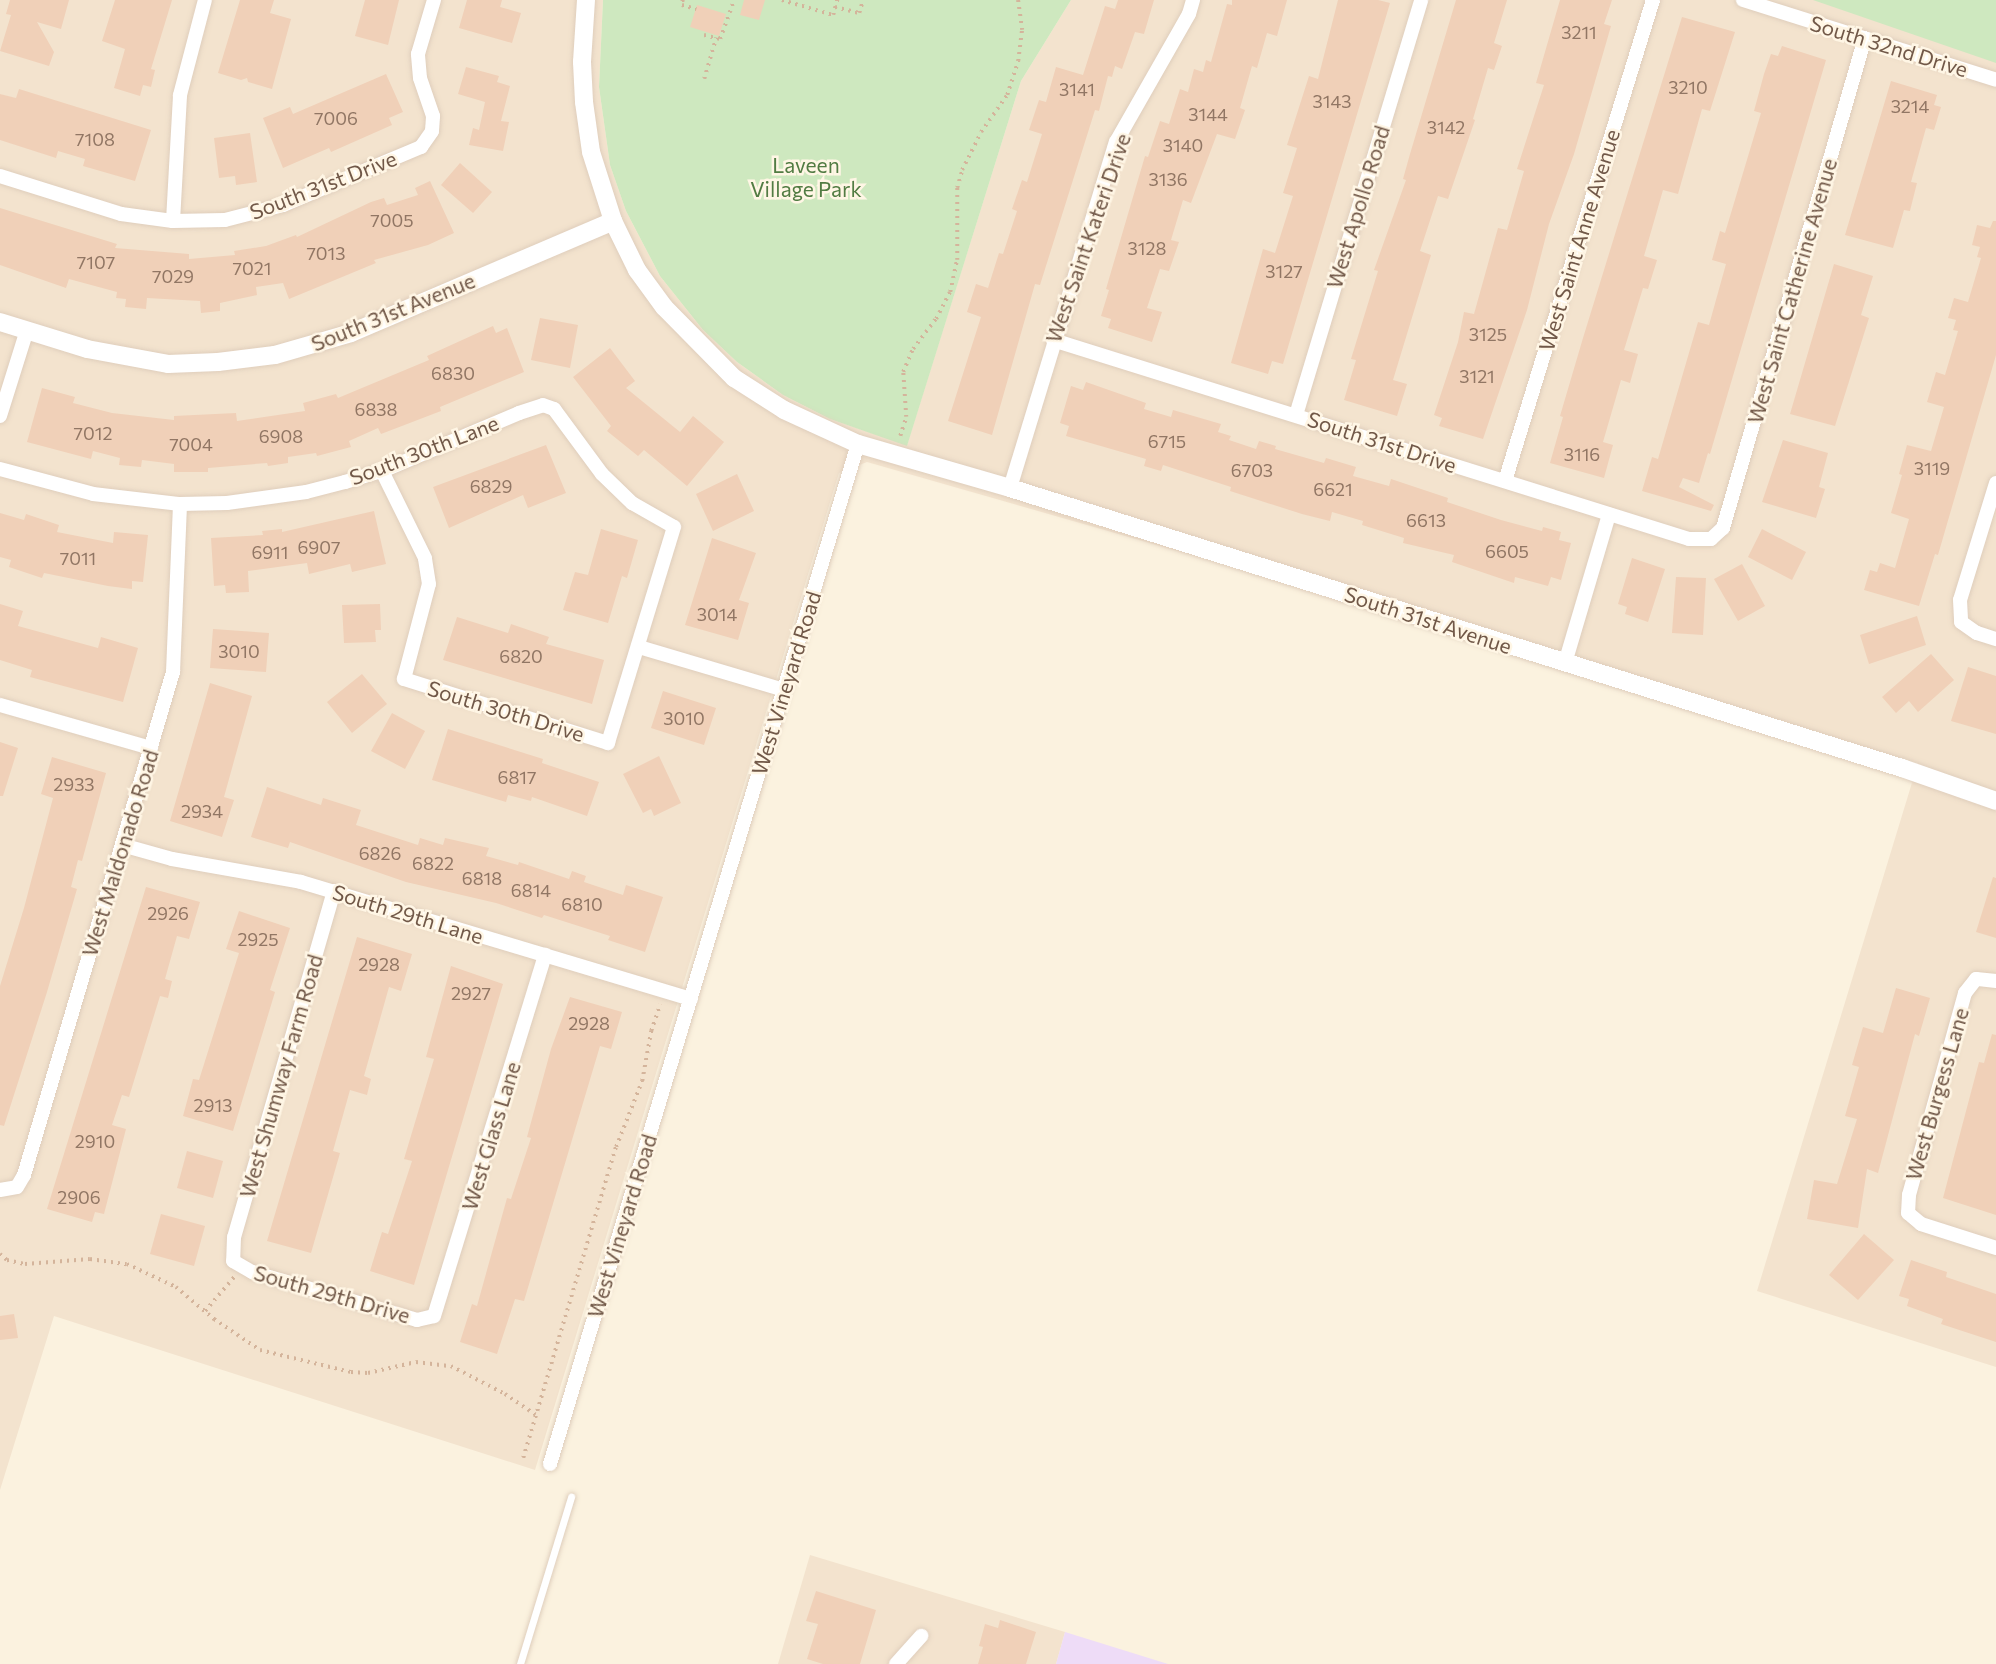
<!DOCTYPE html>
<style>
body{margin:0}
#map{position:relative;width:1996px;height:1664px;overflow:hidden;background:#fbf2df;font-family:Commissioner,sans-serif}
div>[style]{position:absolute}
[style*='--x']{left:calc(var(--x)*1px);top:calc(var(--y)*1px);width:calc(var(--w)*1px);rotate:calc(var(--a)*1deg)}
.residential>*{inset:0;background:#f3e3ce}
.education>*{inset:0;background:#eedcf7}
.green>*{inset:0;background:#cee8bf}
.building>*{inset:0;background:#f0d0b8}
.path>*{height:3.5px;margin-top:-1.75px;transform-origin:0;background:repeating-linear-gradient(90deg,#d4b49b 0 2px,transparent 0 7px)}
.roads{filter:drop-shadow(0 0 2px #dfcebc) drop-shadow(0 0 2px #dfcebc)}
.service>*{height:7px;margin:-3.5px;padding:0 3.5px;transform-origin:3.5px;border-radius:3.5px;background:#fff}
.minor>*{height:14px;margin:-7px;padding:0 7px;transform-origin:7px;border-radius:7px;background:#fff}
.tertiary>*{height:18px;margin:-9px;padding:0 9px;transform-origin:9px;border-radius:9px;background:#fff}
span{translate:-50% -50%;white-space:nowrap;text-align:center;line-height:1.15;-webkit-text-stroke:5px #fff6e5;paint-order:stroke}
.number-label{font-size:18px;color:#917664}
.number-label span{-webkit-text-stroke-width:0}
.street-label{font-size:21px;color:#715848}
.park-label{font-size:21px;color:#527c43}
</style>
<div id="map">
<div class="residential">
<i style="clip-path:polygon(0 0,603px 0,599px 87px,610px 165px,626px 211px,660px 276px,703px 330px,737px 362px,783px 395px,830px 419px,907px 445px,1021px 81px,1071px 0,1996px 0,1996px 1367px,1757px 1291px,1918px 763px,867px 462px,839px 473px,535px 1470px,54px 1316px,0 1490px)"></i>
<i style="clip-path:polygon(810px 1555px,1065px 1632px,1056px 1664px,778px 1664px)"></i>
</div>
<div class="education">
<i style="clip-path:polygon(1065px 1632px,1168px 1664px,1056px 1664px)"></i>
</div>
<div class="green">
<i style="clip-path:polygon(603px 0,1071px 0,1021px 81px,907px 446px,830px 419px,783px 395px,737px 362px,703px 330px,660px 276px,626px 211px,610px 165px,599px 87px)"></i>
<i style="clip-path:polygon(1813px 0,1996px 0,1996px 63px)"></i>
</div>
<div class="building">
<i style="clip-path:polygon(10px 0,69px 0,61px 29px,37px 22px,54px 52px,49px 66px,0 51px,11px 15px,6px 14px)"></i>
<i style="clip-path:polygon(115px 0,172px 0,151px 69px,155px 70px,151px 87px,143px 85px,140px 96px,114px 88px,125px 49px,102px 41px)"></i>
<i style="clip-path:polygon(240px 0,274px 0,270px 13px,291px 19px,272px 89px,248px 82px,247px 78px,241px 80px,218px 73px)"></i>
<i style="clip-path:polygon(365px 0,399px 0,388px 45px,355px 36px)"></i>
<i style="clip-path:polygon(467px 0,502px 0,500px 7px,521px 13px,512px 43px,459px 28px)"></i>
<i style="clip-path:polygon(744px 0,765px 0,759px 20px,740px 15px)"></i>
<i style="clip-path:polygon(1118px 0,1154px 0,1144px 34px,1135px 32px,1122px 69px,1115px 66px,1112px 77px,1108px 76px,1099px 111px,1095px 110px,1040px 285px,1035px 284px,992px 435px,948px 421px,981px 317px,967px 312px,976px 284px,988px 288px,999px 253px,1003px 254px,1017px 211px,1012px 209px,1022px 180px,1027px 182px,1042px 134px,1029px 130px,1039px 100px,1046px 102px,1056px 67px,1083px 75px,1105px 6px,1115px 9px)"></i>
<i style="clip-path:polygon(1232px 0,1287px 0,1277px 36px,1267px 33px,1257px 68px,1252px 66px,1240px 108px,1245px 110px,1235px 139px,1217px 134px,1191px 203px,1183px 200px,1171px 240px,1179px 242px,1169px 271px,1160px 269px,1147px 308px,1162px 312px,1152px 342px,1108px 328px,1111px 319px,1101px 316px,1109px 290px,1106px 289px,1145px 156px,1148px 157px,1160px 121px,1169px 124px,1180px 89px,1188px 92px,1194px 69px,1203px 72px,1206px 60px,1211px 62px,1227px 4px,1232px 5px)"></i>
<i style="clip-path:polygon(1338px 0,1378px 0,1390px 3px,1283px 364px,1272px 361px,1268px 374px,1231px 363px,1263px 249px,1275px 253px,1293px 196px,1283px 193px,1297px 148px,1287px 145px,1309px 76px,1318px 79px)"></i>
<i style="clip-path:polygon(1456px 0,1507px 0,1494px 43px,1502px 46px,1494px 70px,1488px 68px,1473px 119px,1475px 120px,1448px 199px,1438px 196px,1420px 251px,1431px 255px,1393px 380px,1407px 384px,1397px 416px,1344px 400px,1356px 360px,1351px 359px,1378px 271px,1374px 270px,1406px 180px,1403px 179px,1410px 154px)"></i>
<i style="clip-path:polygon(1560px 0,1612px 0,1604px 24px,1611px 26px,1574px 154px,1549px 224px,1527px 310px,1483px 439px,1439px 426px,1442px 418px,1434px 415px,1458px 342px,1464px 312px,1474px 314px,1498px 228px,1507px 230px,1524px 171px,1517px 169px,1544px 85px,1536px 83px)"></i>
<i style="clip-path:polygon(697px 5px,726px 14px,719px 36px,690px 27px)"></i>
<i style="clip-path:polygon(1682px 17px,1735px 32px,1710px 111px,1702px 109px,1678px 194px,1663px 190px,1644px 256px,1657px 260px,1648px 289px,1643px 288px,1624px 350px,1638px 354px,1630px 383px,1621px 380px,1603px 442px,1613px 445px,1604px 478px,1550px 463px,1563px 417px,1560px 416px,1583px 338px)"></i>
<i style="clip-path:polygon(1782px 46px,1826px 60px,1710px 454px,1708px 453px,1699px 483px,1683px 478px,1679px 487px,1714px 505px,1711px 511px,1642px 491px,1652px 457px,1658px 459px,1698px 322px,1709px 325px,1726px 264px,1712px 260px,1720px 231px,1725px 233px,1761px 113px,1754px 111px,1764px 74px,1771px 54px,1778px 56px)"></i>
<i style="clip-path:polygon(466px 67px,499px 76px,497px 82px,510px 86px,501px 121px,509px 122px,503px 151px,469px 145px,473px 128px,479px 130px,485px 102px,458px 94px)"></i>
<i style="clip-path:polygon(386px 74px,403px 112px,389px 118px,392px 125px,331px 152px,329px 148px,283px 168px,263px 118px,290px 107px,293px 114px)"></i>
<i style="clip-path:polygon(1891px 81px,1937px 95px,1934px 105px,1941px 107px,1934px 130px,1926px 128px,1911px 182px,1917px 183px,1910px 211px,1904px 210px,1893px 248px,1845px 235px)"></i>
<i style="clip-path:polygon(19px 89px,151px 130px,135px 181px,83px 166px,85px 159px,58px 151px,56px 158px,0 140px,0 94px,16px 98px)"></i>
<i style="clip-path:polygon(250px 133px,257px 182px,236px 185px,235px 176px,219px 178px,214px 138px)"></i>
<i style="clip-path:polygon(460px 163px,492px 192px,473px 213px,441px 185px)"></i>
<i style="clip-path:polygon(430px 181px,454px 233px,428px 245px,374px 260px,376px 263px,289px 299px,283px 283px,256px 287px,257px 295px,220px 303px,220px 311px,201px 313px,200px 301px,147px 298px,146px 309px,125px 307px,126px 299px,116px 298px,117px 292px,69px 279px,66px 288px,0 265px,0 208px,117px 244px,115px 248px,189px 254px,189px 259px,235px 255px,234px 251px,266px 246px,296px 235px,297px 237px,371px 202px,384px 198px,387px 205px,418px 195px,415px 188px)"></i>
<i style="clip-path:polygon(1993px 221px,1996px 221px,1996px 355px,1938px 555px,1935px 554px,1919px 606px,1864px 590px,1870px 570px,1877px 572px,1880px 563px,1895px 568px,1909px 519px,1891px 513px,1902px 475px,1899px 474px,1907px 445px,1931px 451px,1944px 407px,1927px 402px,1936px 372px,1945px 375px,1958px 331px,1953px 330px,1956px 320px,1948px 318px,1954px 298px,1968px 302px,1981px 258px,1977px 257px,1980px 247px,1972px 245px,1977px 225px,1990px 228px)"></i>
<i style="clip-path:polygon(1834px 264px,1873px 276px,1861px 315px,1869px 318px,1835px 426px,1790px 414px)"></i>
<i style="clip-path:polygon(540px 318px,578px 325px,570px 368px,531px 360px)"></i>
<i style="clip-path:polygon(493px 326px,496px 333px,507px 328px,524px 372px,440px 407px,441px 411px,381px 434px,378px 428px,349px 441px,351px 447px,317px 456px,316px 453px,288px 457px,288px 463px,268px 466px,267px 463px,208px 468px,208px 472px,174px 472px,174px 464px,142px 460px,141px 467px,119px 465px,120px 458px,93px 451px,91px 459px,27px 442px,42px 388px,75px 397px,73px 403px,112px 413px,174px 420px,174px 416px,236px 413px,237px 421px,305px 411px,303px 403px,336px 394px,338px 398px,429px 360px,427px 356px)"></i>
<i style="clip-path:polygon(610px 348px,635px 381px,626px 388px,680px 432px,693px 416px,724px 442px,687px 486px,644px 450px,638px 456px,607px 431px,611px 426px,573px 377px)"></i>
<i style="clip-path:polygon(1086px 382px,1146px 403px,1144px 409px,1171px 417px,1173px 410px,1221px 424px,1218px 432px,1231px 436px,1229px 440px,1256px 449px,1259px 441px,1276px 446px,1275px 449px,1324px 463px,1326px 458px,1356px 467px,1353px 476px,1389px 486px,1391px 479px,1448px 498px,1447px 502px,1501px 520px,1542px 531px,1543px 527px,1561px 532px,1559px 540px,1571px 543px,1561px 580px,1551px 577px,1548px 586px,1515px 577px,1514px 583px,1452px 562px,1454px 555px,1403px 543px,1404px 538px,1362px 525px,1363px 521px,1332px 512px,1330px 521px,1302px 514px,1230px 491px,1231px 487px,1163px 465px,1161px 471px,1144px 466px,1146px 459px,1066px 436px,1069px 426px,1060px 423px,1071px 386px,1083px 390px)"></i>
<i style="clip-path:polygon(1783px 440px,1828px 453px,1819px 487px,1825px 489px,1816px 518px,1762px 502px)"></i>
<i style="clip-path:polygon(546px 445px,566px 493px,528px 508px,523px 495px,449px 528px,433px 487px)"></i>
<i style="clip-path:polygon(737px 474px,754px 511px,713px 531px,696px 494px)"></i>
<i style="clip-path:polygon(374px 511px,386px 564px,352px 572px,350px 564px,309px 574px,307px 563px,248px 571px,249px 592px,226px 593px,225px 585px,214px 586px,211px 538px,263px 535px,262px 531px,282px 529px,282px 532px)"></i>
<i style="clip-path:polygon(0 513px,24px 520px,26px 514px,59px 525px,57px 532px,113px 543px,114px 532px,148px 535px,143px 582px,132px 581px,132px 589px,108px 586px,44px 573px,42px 578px,9px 567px,11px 560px,0 557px)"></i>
<i style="clip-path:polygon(601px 529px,638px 540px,627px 578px,622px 576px,608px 623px,563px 610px,575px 572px,588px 575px)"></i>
<i style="clip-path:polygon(1762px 529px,1806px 552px,1792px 580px,1748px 557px)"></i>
<i style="clip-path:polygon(712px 538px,756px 553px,739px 600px,749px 603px,738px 640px,685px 625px)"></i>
<i style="clip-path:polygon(1632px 558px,1665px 569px,1648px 622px,1625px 614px,1627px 607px,1618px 604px)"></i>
<i style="clip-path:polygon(1742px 564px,1765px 606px,1738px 621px,1714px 579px)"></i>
<i style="clip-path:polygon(1676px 577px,1706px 578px,1703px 635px,1672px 633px)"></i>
<i style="clip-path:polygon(0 604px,23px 611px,18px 626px,98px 648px,101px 637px,138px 648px,123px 702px,30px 677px,32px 670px,0 660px)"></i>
<i style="clip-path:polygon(380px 604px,381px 630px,375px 630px,376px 642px,344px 643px,342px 605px)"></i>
<i style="clip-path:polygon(1917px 616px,1926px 645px,1869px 664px,1860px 635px)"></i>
<i style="clip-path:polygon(457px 617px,508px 633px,511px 624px,549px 637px,546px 644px,604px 660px,592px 704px,443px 660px)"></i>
<i style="clip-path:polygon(213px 629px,269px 633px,266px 672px,210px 668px)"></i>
<i style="clip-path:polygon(1931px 654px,1954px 680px,1918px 712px,1909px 701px,1896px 713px,1882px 697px)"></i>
<i style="clip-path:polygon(1968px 667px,1996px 676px,1996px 734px,1951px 721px)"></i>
<i style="clip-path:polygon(362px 674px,387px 704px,352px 733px,327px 702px)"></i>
<i style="clip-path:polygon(210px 683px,252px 696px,224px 797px,234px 800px,222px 837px,170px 821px)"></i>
<i style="clip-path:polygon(663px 691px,716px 708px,704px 745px,651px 728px)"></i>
<i style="clip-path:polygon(392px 713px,425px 731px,405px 769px,371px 751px)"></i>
<i style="clip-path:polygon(448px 729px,543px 759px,542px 763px,599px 782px,587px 816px,532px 797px,531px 801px,508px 795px,506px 802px,432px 780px)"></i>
<i style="clip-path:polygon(0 742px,18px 748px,3px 796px,0 796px)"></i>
<i style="clip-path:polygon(659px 756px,681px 803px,654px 816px,651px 809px,643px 813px,623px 774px)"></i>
<i style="clip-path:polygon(52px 757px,106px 773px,82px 861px,78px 860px,71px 887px,77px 889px,47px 992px,4px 1126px,0 1125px,0 986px,24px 908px,53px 798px,41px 794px)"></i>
<i style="clip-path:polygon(267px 787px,321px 805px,323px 798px,361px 810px,356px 825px,418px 845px,420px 838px,443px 845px,445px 838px,489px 848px,486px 856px,518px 865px,519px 862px,569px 879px,572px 871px,586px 876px,584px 882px,623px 895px,626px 885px,663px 897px,645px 952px,608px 940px,610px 936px,544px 915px,542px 918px,496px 903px,406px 882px,290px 842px,288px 848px,251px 837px)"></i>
<i style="clip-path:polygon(1993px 877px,1996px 878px,1996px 938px,1976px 932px)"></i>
<i style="clip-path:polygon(146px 887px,200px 902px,189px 939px,177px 936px,165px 979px,172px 981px,168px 998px,160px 996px,129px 1097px,122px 1095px,112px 1125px,126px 1129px,104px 1214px,95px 1212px,92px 1222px,47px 1209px)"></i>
<i style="clip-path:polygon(239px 911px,290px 928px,270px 990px,275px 992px,233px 1131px,183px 1116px,193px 1079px,199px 1080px,239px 953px,226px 949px)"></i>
<i style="clip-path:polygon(357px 937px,412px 954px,401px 991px,389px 987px,364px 1076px,371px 1079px,367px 1095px,350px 1090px,333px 1151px,340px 1153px,311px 1253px,267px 1241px)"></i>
<i style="clip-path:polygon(451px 966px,503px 984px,414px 1285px,370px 1271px,382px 1232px,388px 1234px,412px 1161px,404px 1159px,434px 1059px,426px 1057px)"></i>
<i style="clip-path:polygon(1896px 988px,1930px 998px,1919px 1036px,1915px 1034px,1878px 1173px,1867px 1169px,1858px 1228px,1807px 1219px,1814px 1180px,1837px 1184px,1857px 1119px,1845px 1116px,1859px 1067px,1852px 1065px,1863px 1027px,1883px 1033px)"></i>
<i style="clip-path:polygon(570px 997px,622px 1012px,611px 1049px,600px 1046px,524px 1301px,515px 1299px,497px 1354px,460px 1342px,472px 1304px,477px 1306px,507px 1198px,511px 1199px,531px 1138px,527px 1137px,551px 1049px)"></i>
<i style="clip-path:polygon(1992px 1034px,1996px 1035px,1996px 1215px,1943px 1198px,1979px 1062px,1984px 1063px)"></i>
<i style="clip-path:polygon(187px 1151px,223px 1161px,213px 1198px,177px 1188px)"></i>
<i style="clip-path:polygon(161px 1214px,205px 1226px,194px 1266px,150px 1254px)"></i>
<i style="clip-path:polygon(1864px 1234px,1894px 1260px,1858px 1300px,1829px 1275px)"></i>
<i style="clip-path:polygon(1911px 1260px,1947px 1272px,1946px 1277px,1996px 1294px,1996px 1342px,1941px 1324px,1943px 1319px,1907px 1306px,1909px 1299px,1899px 1296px)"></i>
<i style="clip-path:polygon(14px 1314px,18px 1338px,0 1340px,0 1316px)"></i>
<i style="clip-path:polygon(816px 1591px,876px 1610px,860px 1664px,823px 1664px,807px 1659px,818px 1624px,806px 1621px)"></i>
<i style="clip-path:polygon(1000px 1620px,1036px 1632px,1026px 1664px,978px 1664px,983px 1647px,979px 1646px,985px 1624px,998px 1628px)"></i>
</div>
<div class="path">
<i style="--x:683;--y:0;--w:5;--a:101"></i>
<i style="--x:682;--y:5;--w:15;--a:16"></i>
<i style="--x:782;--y:0;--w:53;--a:16.4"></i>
<i style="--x:833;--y:15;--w:16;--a:-75"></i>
<i style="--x:835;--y:7;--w:25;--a:14"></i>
<i style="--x:859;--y:13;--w:14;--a:-73"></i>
<i style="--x:704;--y:35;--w:16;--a:14"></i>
<i style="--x:720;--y:39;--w:41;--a:-70.3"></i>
<i style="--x:704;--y:79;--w:43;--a:-73.7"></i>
<i style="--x:900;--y:436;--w:20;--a:-72"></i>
<i style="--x:906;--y:417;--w:45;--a:-93.8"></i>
<i style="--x:903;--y:372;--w:25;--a:-67"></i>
<i style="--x:913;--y:349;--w:38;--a:-53"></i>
<i style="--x:936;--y:319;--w:30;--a:-63"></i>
<i style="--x:950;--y:292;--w:33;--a:-78"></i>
<i style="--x:957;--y:260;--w:72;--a:-90"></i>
<i style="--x:957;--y:188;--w:19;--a:-74"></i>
<i style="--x:962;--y:170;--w:42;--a:-63.4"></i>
<i style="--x:981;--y:132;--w:45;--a:-54.9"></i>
<i style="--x:1007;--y:95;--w:36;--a:-72"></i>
<i style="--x:1018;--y:61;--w:31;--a:-83"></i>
<i style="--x:1022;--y:30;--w:30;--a:-98"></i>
<i style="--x:0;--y:1254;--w:9;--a:41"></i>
<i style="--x:7;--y:1260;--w:18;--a:13"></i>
<i style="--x:25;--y:1264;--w:65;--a:-4.4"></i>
<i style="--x:90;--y:1259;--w:37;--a:8"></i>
<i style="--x:127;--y:1264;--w:54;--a:25.1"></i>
<i style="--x:176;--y:1287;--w:50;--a:40.1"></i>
<i style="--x:214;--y:1319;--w:55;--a:34"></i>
<i style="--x:260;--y:1350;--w:94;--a:13.6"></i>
<i style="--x:351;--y:1372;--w:17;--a:3"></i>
<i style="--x:368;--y:1373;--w:49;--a:-12.9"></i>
<i style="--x:416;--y:1362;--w:35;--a:7"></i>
<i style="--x:451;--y:1366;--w:61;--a:27.4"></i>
<i style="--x:505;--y:1394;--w:37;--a:34"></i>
<i style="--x:205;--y:1311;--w:45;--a:-49.5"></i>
<i style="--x:523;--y:1458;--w:325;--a:-73.4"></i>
<i style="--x:616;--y:1147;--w:71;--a:-68.5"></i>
<i style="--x:642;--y:1081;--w:51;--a:-79.8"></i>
<i style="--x:651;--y:1031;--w:28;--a:-71"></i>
</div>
<div class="roads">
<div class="service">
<i style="--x:520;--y:1664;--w:175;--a:-73"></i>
</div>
<div class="minor">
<i style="--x:1743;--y:0;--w:265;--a:17.5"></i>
<i style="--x:0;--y:176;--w:127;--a:17.4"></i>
<i style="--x:121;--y:214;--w:52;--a:7.7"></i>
<i style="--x:173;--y:221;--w:52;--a:-1.1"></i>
<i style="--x:225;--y:220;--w:60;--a:-14.5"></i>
<i style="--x:283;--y:205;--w:150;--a:-22.8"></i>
<i style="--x:421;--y:147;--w:19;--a:-55"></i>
<i style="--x:432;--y:131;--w:15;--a:-86"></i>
<i style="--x:433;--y:116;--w:40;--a:-108.9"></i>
<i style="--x:420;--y:78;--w:24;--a:-95"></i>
<i style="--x:418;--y:54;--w:56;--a:-73.5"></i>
<i style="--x:173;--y:221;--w:126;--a:-86.8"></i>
<i style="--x:180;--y:95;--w:98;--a:-75.3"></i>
<i style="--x:1053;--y:340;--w:666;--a:17.37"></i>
<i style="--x:1689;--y:539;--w:22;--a:0"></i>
<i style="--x:1711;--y:539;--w:16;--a:-43"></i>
<i style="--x:1723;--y:528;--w:510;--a:-73.84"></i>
<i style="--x:1296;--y:415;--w:433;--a:-73.2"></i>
<i style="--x:0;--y:416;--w:90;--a:-72.6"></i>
<i style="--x:0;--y:469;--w:96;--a:15"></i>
<i style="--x:93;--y:494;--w:88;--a:6.6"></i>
<i style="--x:180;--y:504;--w:47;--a:-1.2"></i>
<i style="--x:227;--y:503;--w:80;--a:-7.9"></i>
<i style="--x:306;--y:492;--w:40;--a:-14.4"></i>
<i style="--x:345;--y:482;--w:39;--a:-17"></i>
<i style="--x:382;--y:471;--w:149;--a:-22.9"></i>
<i style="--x:519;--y:413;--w:25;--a:-18"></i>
<i style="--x:543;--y:405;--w:12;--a:20"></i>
<i style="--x:554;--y:409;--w:81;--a:53.6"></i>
<i style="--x:602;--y:474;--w:42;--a:44"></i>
<i style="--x:632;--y:503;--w:48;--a:29.7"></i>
<i style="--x:674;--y:527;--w:226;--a:107"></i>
<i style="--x:608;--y:743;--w:214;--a:-162.6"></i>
<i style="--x:404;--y:679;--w:98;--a:-75.3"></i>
<i style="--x:429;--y:584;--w:26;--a:-99"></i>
<i style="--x:425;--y:558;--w:97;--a:-116.3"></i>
<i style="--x:1505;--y:481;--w:503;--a:-72.9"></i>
<i style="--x:1996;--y:483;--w:122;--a:107.1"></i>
<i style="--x:1960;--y:600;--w:22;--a:87"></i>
<i style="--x:1961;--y:622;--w:19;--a:35"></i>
<i style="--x:1977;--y:633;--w:20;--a:18"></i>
<i style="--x:1010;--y:488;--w:362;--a:-73"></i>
<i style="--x:1116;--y:142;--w:147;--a:-60.3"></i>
<i style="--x:1189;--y:14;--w:15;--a:-74"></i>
<i style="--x:639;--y:647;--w:151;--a:16.5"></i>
<i style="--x:1565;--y:663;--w:155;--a:-73.5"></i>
<i style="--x:0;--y:705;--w:157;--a:15.9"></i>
<i style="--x:122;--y:845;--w:52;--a:15.6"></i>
<i style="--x:172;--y:859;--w:131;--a:10.1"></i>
<i style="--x:301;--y:882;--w:407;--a:16.7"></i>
<i style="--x:334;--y:891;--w:360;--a:106.1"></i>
<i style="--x:234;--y:1237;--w:24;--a:92"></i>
<i style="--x:233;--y:1261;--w:22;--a:30"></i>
<i style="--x:252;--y:1272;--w:172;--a:16.2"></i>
<i style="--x:417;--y:1320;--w:17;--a:-13"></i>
<i style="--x:434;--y:1316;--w:378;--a:-72.9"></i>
<i style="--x:1996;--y:981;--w:20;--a:-174"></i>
<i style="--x:1976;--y:979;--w:18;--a:128"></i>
<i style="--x:1965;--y:993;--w:210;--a:105.5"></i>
<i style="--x:1909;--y:1195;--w:18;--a:93"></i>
<i style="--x:1908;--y:1213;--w:17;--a:40"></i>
<i style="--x:1921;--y:1224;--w:79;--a:17.7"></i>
<i style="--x:0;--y:1190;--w:17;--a:-10"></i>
<i style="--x:17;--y:1187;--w:14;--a:-60"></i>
<i style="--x:24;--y:1175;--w:525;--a:-73.5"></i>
<i style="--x:173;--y:672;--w:168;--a:-87.6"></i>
<i style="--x:550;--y:1464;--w:1065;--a:-73.2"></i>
<i style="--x:896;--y:1664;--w:38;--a:-48"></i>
</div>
<div class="tertiary">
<i style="--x:586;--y:0;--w:62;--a:93.7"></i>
<i style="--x:582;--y:62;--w:40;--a:87.1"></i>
<i style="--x:584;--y:102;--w:50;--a:82"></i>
<i style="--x:591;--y:152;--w:72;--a:72.3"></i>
<i style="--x:613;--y:221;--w:55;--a:63.9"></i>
<i style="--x:637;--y:270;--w:46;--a:53.9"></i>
<i style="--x:664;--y:307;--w:100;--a:45.4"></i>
<i style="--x:734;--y:378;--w:59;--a:32.6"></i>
<i style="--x:784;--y:410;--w:81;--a:24.7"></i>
<i style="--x:858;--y:444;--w:158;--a:16.1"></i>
<i style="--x:1010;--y:488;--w:935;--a:17.43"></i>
<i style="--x:1902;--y:768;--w:100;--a:19.3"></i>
<i style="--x:0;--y:322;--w:91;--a:17.2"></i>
<i style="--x:87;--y:349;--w:82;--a:10.5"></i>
<i style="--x:168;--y:364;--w:50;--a:-2.3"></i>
<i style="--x:218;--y:362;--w:57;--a:-7"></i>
<i style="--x:275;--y:355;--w:79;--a:-16.1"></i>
<i style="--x:351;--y:333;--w:285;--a:-23.1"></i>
</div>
</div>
<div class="number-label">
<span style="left:1579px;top:32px">3211</span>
<span style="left:1688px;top:87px">3210</span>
<span style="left:1077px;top:89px">3141</span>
<span style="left:1332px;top:101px">3143</span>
<span style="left:1910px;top:106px">3214</span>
<span style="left:1208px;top:114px">3144</span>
<span style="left:336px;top:118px">7006</span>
<span style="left:1446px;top:127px">3142</span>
<span style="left:95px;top:139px">7108</span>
<span style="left:1183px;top:145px">3140</span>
<span style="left:1168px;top:179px">3136</span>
<span style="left:392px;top:220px">7005</span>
<span style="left:1147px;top:248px">3128</span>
<span style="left:326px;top:253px">7013</span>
<span style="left:96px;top:262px">7107</span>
<span style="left:252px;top:268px">7021</span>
<span style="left:1284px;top:271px">3127</span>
<span style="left:173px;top:276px">7029</span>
<span style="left:1488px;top:334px">3125</span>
<span style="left:453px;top:373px">6830</span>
<span style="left:1477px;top:376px">3121</span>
<span style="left:376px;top:409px">6838</span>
<span style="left:93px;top:433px">7012</span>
<span style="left:281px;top:436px">6908</span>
<span style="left:1167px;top:441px">6715</span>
<span style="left:191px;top:444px">7004</span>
<span style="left:1582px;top:454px">3116</span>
<span style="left:1932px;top:468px">3119</span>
<span style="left:1252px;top:470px">6703</span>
<span style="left:491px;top:486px">6829</span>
<span style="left:1333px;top:489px">6621</span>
<span style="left:1426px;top:520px">6613</span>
<span style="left:319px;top:547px">6907</span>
<span style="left:1507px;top:551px">6605</span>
<span style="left:270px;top:552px">6911</span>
<span style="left:78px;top:558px">7011</span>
<span style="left:717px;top:614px">3014</span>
<span style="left:239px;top:651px">3010</span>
<span style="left:521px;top:656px">6820</span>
<span style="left:684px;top:718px">3010</span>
<span style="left:517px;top:777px">6817</span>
<span style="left:74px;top:784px">2933</span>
<span style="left:202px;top:811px">2934</span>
<span style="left:380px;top:853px">6826</span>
<span style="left:433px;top:863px">6822</span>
<span style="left:482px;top:878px">6818</span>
<span style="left:531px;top:890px">6814</span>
<span style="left:582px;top:904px">6810</span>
<span style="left:168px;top:913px">2926</span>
<span style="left:258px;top:939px">2925</span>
<span style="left:379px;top:964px">2928</span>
<span style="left:471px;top:993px">2927</span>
<span style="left:589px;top:1023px">2928</span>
<span style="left:213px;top:1105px">2913</span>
<span style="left:95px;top:1141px">2910</span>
<span style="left:79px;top:1197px">2906</span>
</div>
<div class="street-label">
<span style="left:1889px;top:46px;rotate:17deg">South 32nd Drive</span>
<span style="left:323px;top:185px;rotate:-21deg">South 31st Drive</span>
<span style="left:1358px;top:207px;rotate:-73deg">West Apollo Road</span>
<span style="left:1088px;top:238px;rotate:-71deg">West Saint Kateri Drive</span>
<span style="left:1579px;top:240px;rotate:-73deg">West Saint Anne Avenue</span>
<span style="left:1792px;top:291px;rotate:-74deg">West Saint Catherine Avenue</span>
<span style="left:393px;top:312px;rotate:-22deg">South 31st Avenue</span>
<span style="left:1382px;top:442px;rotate:18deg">South 31st Drive</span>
<span style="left:424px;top:450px;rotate:-21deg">South 30th Lane</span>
<span style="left:1428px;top:620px;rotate:18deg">South 31st Avenue</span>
<span style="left:786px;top:683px;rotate:-73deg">West Vineyard Road</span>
<span style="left:506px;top:711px;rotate:17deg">South 30th Drive</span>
<span style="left:120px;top:853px;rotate:-73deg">West Maldonado Road</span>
<span style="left:408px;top:914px;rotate:17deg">South 29th Lane</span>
<span style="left:281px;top:1076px;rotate:-74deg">West Shumway Farm Road</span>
<span style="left:1937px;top:1094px;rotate:-74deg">West Burgess Lane</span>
<span style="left:491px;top:1136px;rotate:-73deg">West Glass Lane</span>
<span style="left:622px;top:1226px;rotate:-73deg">West Vineyard Road</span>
<span style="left:332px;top:1294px;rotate:16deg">South 29th Drive</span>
</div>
<div class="park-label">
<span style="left:806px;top:177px">Laveen<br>Village Park</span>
</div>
</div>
